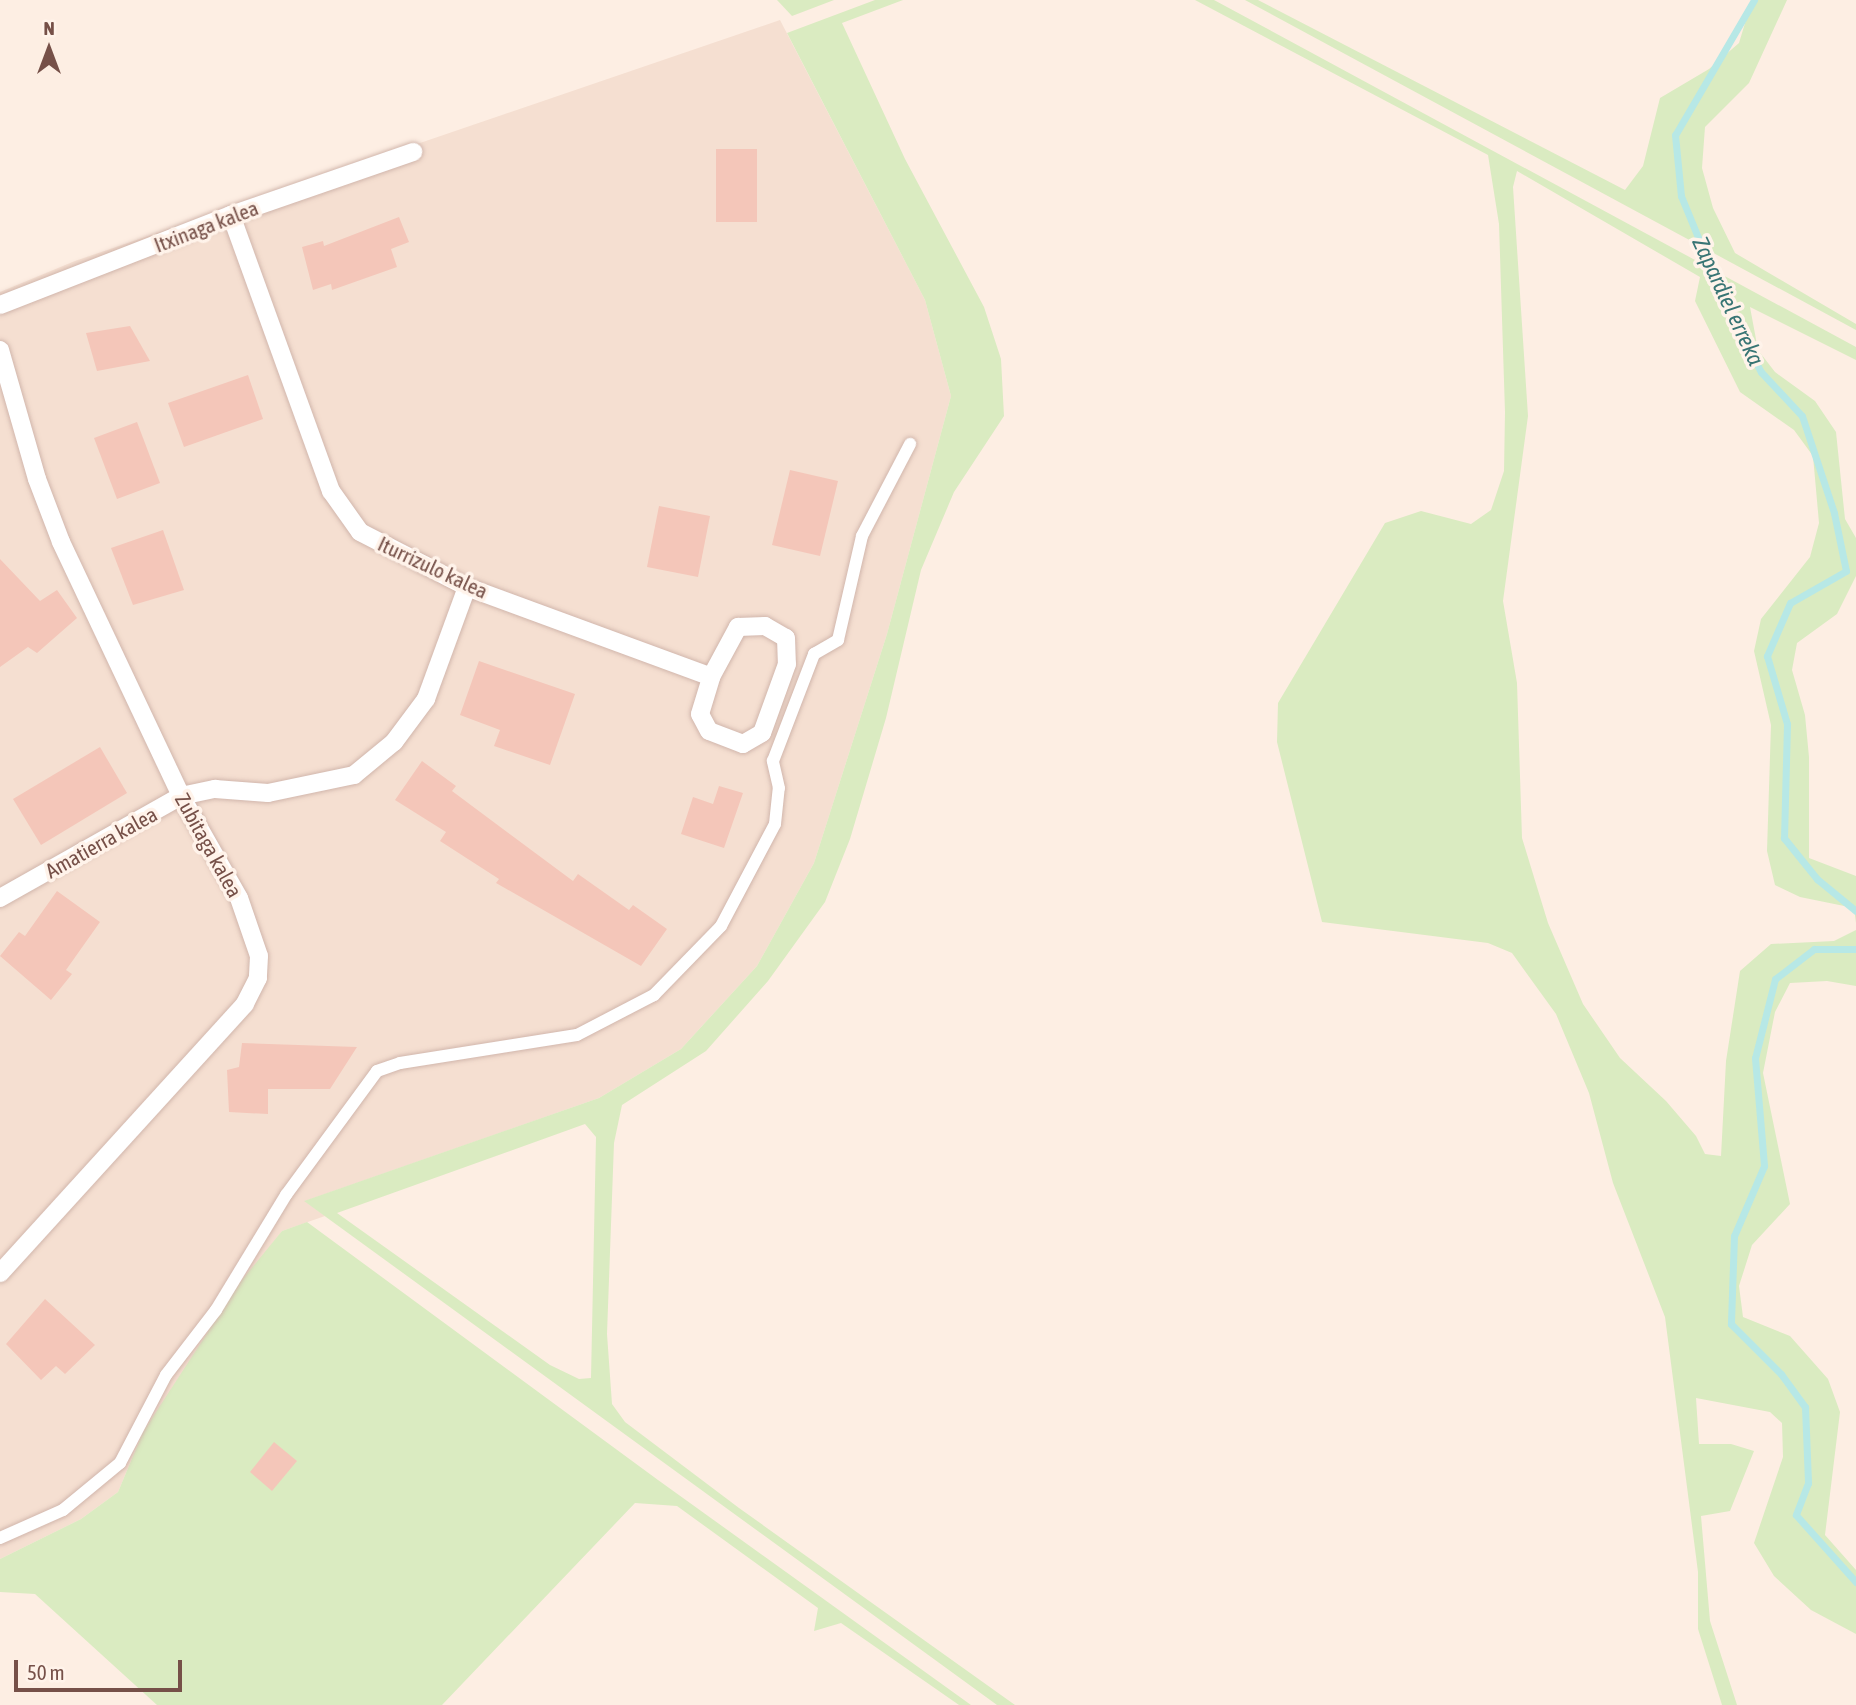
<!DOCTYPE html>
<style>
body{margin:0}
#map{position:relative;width:1856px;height:1705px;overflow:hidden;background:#fdeee3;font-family:"Asap Condensed",sans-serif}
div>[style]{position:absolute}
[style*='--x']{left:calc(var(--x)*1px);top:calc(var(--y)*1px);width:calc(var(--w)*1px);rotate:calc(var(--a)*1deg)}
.residential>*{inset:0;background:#f5dfd1}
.green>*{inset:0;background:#daebc1}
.stream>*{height:7px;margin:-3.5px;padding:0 3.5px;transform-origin:3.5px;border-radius:3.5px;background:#b7e8e6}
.building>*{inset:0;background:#f4c6b9}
.roads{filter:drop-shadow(0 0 2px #d1b6ac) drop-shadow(0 0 2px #d1b6ac)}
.pedestrian>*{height:12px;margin:-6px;padding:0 6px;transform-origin:6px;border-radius:6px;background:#fff}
.minor>*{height:18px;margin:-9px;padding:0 9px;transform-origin:9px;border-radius:9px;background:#fff}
span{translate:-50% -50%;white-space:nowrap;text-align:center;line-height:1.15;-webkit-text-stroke:7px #fff3ea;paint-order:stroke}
.street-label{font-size:21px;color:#765048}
.water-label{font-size:23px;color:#387574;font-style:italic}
.north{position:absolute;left:14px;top:14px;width:70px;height:70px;-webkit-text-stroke:5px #fff3ea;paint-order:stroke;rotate:0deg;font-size:19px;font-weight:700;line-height:28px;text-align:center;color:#765048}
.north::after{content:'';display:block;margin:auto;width:24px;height:32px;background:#765048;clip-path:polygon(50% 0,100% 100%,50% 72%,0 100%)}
.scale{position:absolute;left:14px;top:1660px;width:168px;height:32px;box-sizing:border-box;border:4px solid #765048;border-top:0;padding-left:9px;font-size:21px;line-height:24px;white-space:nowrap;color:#765048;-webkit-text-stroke:5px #fff3ea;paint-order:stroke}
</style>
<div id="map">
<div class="residential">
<i style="clip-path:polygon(780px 20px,925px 300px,951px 396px,887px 634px,814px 863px,757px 966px,681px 1049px,599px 1098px,305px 1201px,325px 1216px,282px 1231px,143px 1432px,118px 1492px,81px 1519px,0 1559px,0 292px,75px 261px)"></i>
</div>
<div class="green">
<i style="clip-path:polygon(777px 0,834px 0,792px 16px)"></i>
<i style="clip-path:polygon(evenodd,875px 0,903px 0,842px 23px,905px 159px,984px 307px,1001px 359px,1004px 416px,954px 492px,921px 570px,886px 718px,850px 839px,825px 902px,768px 981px,706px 1051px,622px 1105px,614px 1143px,607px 1334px,612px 1404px,625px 1422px,739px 1508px,1015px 1705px,997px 1705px,304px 1201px,599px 1098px,681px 1049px,757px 966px,814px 863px,887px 634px,951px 396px,925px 300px,787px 33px,875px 0,585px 1124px,596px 1137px,591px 1378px,579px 1379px,550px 1365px,337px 1213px,585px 1124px)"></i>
<i style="clip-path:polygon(1195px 0,1214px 0,1856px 347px,1856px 360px,1750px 307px,1758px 350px,1775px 372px,1815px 401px,1836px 432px,1845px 519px,1856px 538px,1856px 576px,1837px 614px,1797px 643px,1792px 670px,1805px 715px,1809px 757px,1809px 858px,1856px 876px,1856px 923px,1854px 908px,1800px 897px,1775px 885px,1767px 851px,1771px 725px,1754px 651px,1761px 619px,1810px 557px,1819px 523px,1813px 456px,1794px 430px,1740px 392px,1695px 301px,1700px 277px,1517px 171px,1513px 187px,1528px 416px,1503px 601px,1517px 683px,1522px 838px,1548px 923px,1583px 1004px,1620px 1058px,1666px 1101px,1696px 1136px,1705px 1154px,1721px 1156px,1726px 1061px,1740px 971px,1771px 944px,1834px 941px,1856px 930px,1856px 986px,1827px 981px,1790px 983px,1775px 1012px,1763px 1073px,1790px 1204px,1752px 1245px,1739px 1286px,1743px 1317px,1790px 1336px,1828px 1379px,1840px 1412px,1825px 1535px,1856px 1570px,1856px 1634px,1811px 1610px,1774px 1576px,1754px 1543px,1783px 1457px,1782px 1423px,1770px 1412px,1696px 1398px,1699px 1444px,1731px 1444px,1754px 1451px,1730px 1511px,1701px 1516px,1710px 1621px,1737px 1705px,1722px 1705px,1698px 1629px,1698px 1572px,1665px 1317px,1613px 1183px,1589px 1093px,1556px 1014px,1512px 953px,1488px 943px,1322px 922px,1277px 742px,1278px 703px,1385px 523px,1421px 511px,1471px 524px,1491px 510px,1504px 471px,1505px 412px,1499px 224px,1488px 155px)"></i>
<i style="clip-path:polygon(1245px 0,1258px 0,1625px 190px,1643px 166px,1660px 98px,1709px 69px,1739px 43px,1752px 0,1787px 0,1749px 83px,1705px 127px,1702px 168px,1713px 208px,1735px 253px,1856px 324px,1856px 330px)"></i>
<i style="clip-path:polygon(307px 1222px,658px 1480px,971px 1705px,959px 1705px,841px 1623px,814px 1631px,818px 1608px,677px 1506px,635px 1503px,442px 1705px,157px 1705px,35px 1594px,0 1592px,0 1559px,81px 1519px,118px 1492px,143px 1432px,241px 1281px,282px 1231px)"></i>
</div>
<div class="stream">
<i style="--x:1754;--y:0;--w:156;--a:120.3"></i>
<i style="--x:1675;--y:135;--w:61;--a:84.4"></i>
<i style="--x:1681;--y:196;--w:123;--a:67.6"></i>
<i style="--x:1728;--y:310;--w:70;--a:62"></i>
<i style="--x:1761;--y:372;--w:60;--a:47"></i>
<i style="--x:1802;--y:416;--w:102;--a:71.7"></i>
<i style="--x:1834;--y:513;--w:59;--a:78.3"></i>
<i style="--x:1846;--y:571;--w:64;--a:150.3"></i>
<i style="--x:1790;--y:603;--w:58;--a:113.5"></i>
<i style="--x:1767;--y:656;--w:71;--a:73.6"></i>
<i style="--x:1787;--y:724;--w:114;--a:91.5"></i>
<i style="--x:1784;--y:838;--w:53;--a:51.2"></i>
<i style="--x:1817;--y:879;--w:50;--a:39.4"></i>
<i style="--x:1856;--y:949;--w:42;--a:180"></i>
<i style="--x:1814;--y:949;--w:49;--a:142.4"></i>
<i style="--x:1775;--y:979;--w:81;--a:104.2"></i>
<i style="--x:1755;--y:1058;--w:108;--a:85.2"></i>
<i style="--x:1764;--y:1166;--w:76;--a:113.2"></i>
<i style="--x:1734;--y:1236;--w:88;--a:92"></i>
<i style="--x:1731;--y:1324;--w:71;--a:45"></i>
<i style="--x:1781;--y:1374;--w:41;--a:54"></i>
<i style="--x:1805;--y:1407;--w:76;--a:87.7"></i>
<i style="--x:1808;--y:1483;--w:34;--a:111"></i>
<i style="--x:1796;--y:1515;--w:90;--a:48.2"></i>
</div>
<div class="building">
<i style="clip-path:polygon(716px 149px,757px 149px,757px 222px,716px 222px)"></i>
<i style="clip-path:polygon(399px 217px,409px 242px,391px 249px,397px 267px,332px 290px,331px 284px,313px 290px,302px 247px,323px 241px,324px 246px)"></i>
<i style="clip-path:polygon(130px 326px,150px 361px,97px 371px,86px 333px)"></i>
<i style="clip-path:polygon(248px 375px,263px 419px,184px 447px,168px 403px)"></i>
<i style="clip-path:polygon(137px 422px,160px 483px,117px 499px,94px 438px)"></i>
<i style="clip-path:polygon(790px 470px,838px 481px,820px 556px,772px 545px)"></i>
<i style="clip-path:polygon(659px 506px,710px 516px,698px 577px,647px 567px)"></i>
<i style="clip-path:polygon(163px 530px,184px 590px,133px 605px,111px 548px)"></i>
<i style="clip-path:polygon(0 559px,40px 601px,57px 590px,77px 618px,37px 653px,28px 647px,0 667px)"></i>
<i style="clip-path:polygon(479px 661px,575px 694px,550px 765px,494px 746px,500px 730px,460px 715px)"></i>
<i style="clip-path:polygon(100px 747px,127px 793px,41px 845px,13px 799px)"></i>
<i style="clip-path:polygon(422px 761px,456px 786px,452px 791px,573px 881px,578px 874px,629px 910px,633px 905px,667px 929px,641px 966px,496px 883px,499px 879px,440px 841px,446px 832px,395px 800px)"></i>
<i style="clip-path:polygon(719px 786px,743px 793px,724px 848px,681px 834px,693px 797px,713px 804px)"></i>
<i style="clip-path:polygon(57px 891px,100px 922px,66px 970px,72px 974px,51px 1000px,0 956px,19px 932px,25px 936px)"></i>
<i style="clip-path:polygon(242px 1043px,357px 1047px,330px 1089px,268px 1089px,268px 1114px,229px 1112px,227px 1070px,239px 1067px)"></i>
<i style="clip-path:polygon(45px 1299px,95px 1345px,65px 1374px,56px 1366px,41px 1380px,6px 1344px)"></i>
<i style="clip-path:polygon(274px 1442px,297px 1461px,272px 1491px,250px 1472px)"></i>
</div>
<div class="roads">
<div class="pedestrian">
<i style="--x:0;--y:1538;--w:69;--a:-24"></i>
<i style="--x:63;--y:1510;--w:74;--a:-39.5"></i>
<i style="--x:120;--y:1463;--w:99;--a:-62.4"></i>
<i style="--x:166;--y:1375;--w:82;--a:-52.4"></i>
<i style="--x:216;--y:1310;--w:135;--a:-58.7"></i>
<i style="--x:286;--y:1195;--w:154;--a:-53.7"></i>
<i style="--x:377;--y:1071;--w:24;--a:-19"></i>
<i style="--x:400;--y:1063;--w:179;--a:-9"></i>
<i style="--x:577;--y:1035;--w:87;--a:-27.5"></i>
<i style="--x:654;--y:995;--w:96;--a:-45.8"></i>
<i style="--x:721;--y:926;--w:115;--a:-62.1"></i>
<i style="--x:775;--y:824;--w:36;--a:-84"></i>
<i style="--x:779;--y:788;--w:28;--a:-103"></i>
<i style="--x:773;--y:761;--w:115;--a:-69"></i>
<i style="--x:814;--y:654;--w:28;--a:-30"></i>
<i style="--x:838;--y:640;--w:107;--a:-77"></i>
<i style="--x:862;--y:536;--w:104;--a:-62.4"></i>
</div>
<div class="minor">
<i style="--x:231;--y:215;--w:294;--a:70.1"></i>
<i style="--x:331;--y:491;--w:50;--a:54.7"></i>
<i style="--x:360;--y:532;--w:120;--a:27.2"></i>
<i style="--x:467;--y:587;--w:260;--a:20.2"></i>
<i style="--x:0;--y:305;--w:248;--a:-21.3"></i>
<i style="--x:231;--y:215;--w:193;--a:-19.1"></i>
<i style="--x:0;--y:350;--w:134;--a:74"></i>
<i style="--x:37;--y:479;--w:67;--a:69.1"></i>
<i style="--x:61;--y:542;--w:281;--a:64.7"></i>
<i style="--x:181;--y:796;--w:117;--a:60.4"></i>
<i style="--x:239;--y:898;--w:61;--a:71"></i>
<i style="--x:259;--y:956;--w:22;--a:93"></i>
<i style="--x:258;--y:978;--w:29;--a:117"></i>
<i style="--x:245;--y:1004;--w:364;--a:132.3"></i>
<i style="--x:765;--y:626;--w:24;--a:30"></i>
<i style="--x:786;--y:638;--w:26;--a:88"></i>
<i style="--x:787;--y:664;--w:73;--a:109.9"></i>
<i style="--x:762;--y:733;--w:22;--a:150"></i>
<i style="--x:743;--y:744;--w:36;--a:-159"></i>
<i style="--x:709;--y:731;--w:19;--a:-118"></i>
<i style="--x:700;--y:714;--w:39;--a:-73"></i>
<i style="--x:711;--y:677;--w:57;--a:-61.6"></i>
<i style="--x:738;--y:627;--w:27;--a:-2"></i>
<i style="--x:0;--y:898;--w:208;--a:-29.4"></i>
<i style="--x:181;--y:796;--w:35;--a:-12"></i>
<i style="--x:215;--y:789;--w:53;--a:4.3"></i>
<i style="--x:268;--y:793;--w:88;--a:-11.8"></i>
<i style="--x:354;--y:775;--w:52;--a:-39.5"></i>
<i style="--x:394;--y:742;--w:54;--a:-53.3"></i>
<i style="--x:426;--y:699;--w:119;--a:-69.9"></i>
</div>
</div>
<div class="street-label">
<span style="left:206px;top:226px;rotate:-21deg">Itxinaga kalea</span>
<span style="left:433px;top:567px;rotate:25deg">Iturrizulo kalea</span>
<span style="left:101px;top:842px;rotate:-29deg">Amatierra kalea</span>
<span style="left:209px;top:845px;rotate:61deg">Zubitaga kalea</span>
</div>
<div class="water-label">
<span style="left:1728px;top:301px;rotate:65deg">Zapardiel erreka</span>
</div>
<div class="north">N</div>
<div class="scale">50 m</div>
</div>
